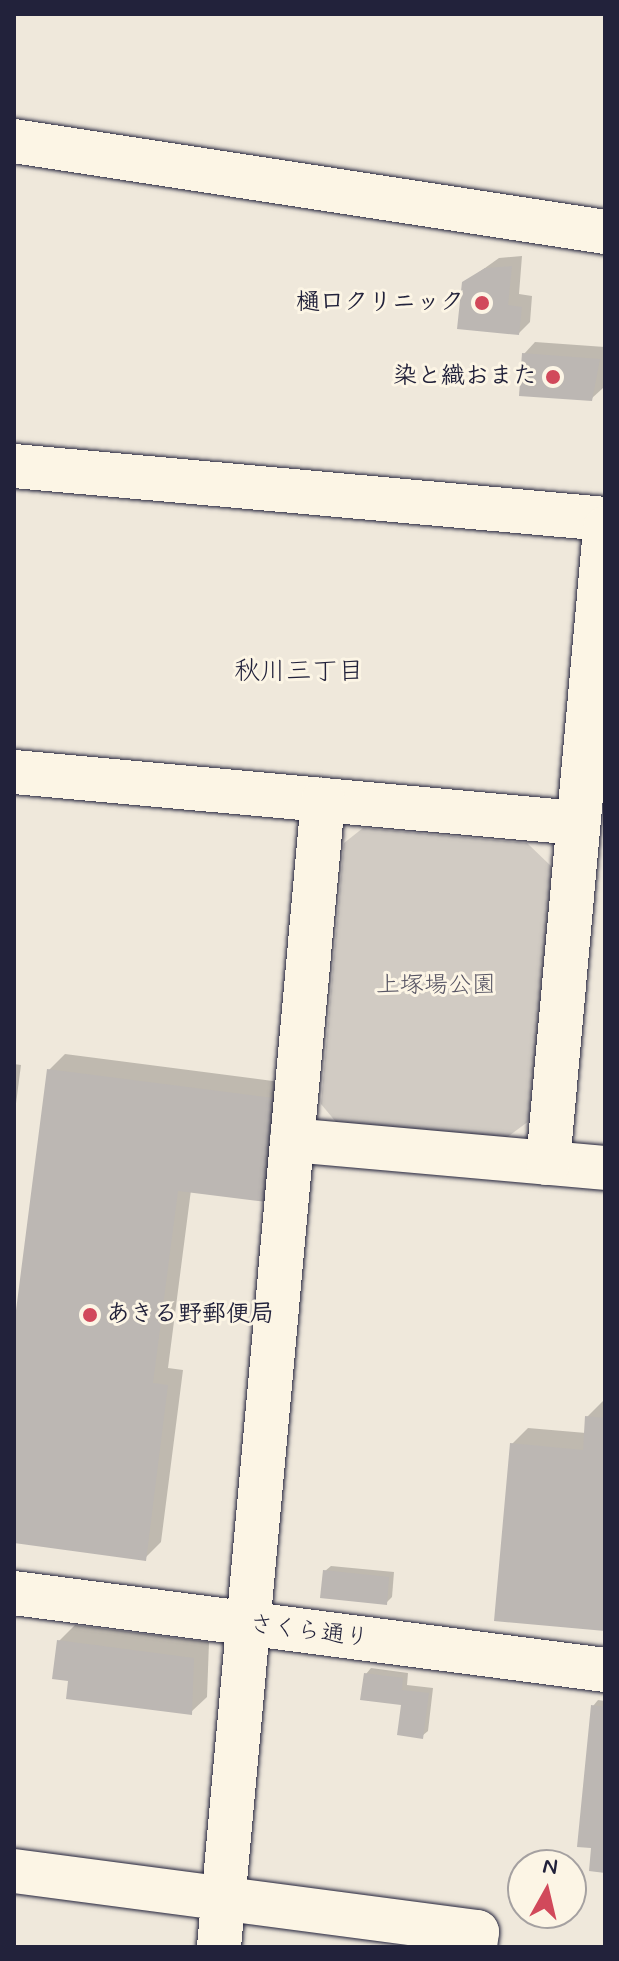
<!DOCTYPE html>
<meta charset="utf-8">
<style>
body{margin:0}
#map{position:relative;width:619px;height:1961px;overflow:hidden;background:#efe8db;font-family:Mynerve,"Klee One",sans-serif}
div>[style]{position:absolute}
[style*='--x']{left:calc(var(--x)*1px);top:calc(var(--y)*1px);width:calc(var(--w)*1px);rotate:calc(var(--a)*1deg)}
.green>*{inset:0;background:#d1cbc3}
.shadow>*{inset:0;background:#0003}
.building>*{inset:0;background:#bcb7b3}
.roads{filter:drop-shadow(0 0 2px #22223b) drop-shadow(0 0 2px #22223b)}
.minor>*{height:44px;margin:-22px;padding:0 22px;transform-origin:22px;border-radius:22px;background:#fcf5e5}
.tertiary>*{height:44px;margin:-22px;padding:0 22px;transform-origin:22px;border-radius:22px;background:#fcf5e5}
.dots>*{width:22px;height:22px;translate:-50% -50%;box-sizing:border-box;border:4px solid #fcf5e5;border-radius:50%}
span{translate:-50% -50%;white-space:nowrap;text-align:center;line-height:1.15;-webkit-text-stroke:6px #fcf5e5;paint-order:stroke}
.poi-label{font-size:24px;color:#22223b;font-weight:700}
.right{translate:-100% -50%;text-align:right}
.left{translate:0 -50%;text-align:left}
.park-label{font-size:24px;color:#575564}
.street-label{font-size:24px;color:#22223b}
.neighbourhood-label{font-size:26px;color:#22223b}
.frame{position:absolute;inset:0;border:16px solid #22223b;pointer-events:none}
.north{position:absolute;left:507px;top:1849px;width:80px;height:80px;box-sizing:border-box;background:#fcf5e5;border:2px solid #a5a1a1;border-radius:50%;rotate:8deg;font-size:22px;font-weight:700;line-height:32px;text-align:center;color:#22223b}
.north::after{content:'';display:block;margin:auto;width:28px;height:36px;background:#d1495b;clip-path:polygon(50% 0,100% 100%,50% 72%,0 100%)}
</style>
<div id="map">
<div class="green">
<i style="clip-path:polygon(363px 828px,527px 843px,552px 867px,529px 1121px,506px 1138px,336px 1122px,321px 1104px,344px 843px)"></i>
</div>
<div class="shadow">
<i style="clip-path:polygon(522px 256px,519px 294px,532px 296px,530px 322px,519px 333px,464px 283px,499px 258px)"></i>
<i style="clip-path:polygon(535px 342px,605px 347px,603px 388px,591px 399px,524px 354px)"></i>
<i style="clip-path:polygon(65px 1054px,288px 1083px,289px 1135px,191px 1190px,168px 1368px,183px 1370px,161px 1542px,145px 1558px,14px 1541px,14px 1341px,49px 1070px)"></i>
<i style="clip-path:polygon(14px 1064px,21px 1065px,14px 1119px)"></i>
<i style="clip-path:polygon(603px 1401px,605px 1401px,605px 1629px,512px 1444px,528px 1428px,586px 1433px,587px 1417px)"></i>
<i style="clip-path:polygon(331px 1566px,394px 1572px,392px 1597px,386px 1603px,325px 1571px)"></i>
<i style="clip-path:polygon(75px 1625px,209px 1642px,207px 1697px,191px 1712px,70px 1680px,59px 1641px)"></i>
<i style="clip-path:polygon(371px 1668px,408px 1673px,407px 1685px,433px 1688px,428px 1731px,422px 1736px,403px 1703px,366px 1674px)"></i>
<i style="clip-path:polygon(598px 1700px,605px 1701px,605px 1871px,593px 1706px)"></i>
</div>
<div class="building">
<i style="clip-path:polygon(512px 266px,508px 305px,522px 307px,519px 335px,457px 329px,462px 282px,485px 268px)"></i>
<i style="clip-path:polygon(522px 353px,600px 359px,592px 401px,519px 396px)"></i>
<i style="clip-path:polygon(47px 1069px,273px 1098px,267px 1202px,178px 1191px,153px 1383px,168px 1385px,146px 1561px,14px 1543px,14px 1326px)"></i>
<i style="clip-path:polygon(585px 1416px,605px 1418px,605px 1631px,494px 1621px,510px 1443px,583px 1450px)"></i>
<i style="clip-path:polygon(323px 1570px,389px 1577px,387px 1605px,320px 1598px)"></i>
<i style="clip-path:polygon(57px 1640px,194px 1658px,192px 1715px,66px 1699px,68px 1681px,52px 1679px)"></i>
<i style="clip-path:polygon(364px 1673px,403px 1678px,402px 1690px,429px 1693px,423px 1739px,397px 1735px,401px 1705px,360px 1700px)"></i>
<i style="clip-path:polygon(591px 1705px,605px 1707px,605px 1873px,589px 1871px,591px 1848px,577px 1847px)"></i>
</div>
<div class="roads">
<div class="minor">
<i style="--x:14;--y:141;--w:598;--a:8.75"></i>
<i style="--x:14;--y:466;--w:593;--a:5.12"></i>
<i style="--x:14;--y:772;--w:566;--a:5.17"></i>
<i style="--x:292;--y:1140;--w:314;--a:5.1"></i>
<i style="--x:548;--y:1163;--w:637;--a:-84.86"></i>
<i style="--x:14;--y:1871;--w:467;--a:7.5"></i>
<i style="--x:477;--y:1932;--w:15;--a:98"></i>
<i style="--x:219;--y:1947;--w:1152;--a:-84.82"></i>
</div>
<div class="tertiary">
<i style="--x:14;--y:1593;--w:596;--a:7.42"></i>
</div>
</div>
<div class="dots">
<i style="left:482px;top:303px;background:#d1495b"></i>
<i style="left:553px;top:377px;background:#d1495b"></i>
<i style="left:90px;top:1315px;background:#d1495b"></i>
</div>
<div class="poi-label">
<span class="right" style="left:464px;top:303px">樋口クリニック</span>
<span class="right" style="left:537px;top:377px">染と織おまた</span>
<span class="left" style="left:106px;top:1315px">あきる野郵便局</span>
</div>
<div class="park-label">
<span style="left:436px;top:986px">上塚場公園</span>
</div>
<div class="street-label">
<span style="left:309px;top:1632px;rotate:7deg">さくら通り</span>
</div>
<div class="neighbourhood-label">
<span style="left:299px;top:673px">秋川三丁目</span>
</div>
<div class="frame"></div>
<div class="north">N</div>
</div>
